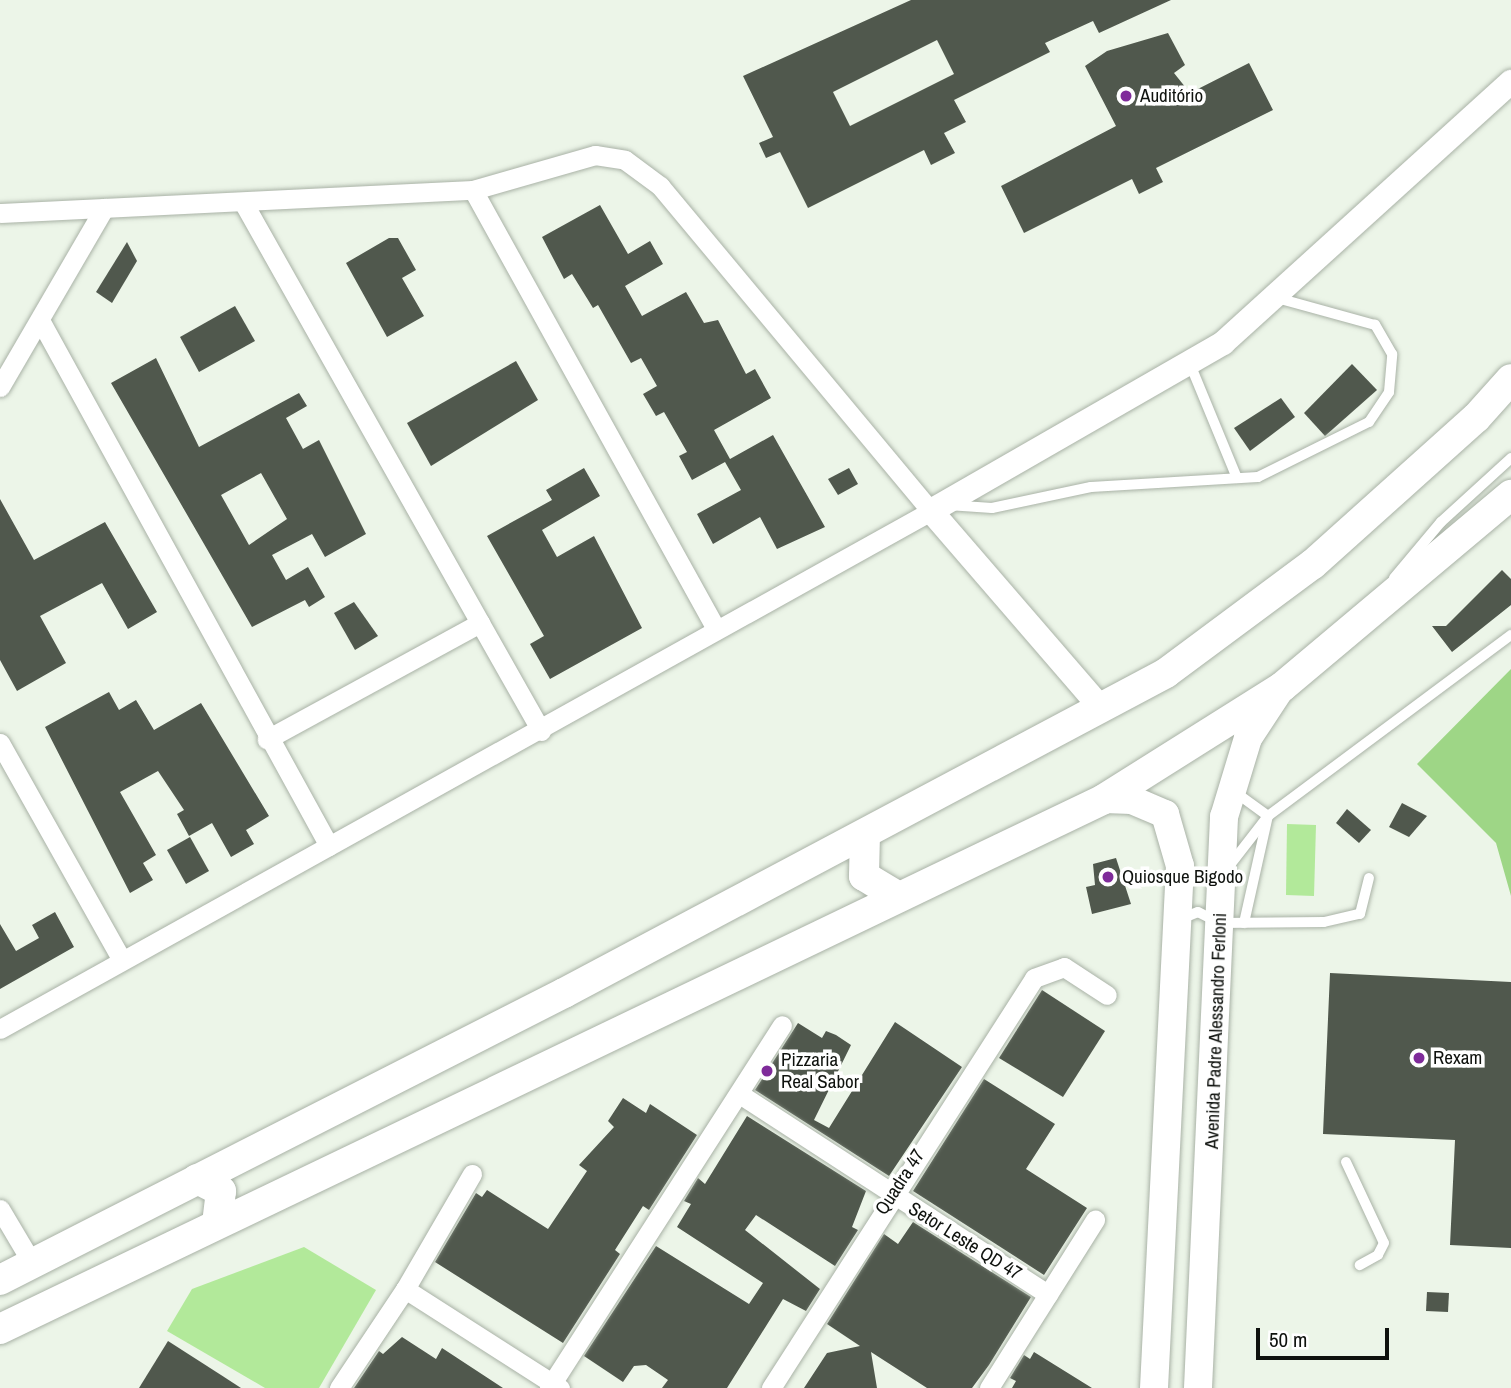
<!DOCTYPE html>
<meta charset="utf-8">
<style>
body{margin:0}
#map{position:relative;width:1511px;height:1388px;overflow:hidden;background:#ecf5e8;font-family:"Archivo Narrow",sans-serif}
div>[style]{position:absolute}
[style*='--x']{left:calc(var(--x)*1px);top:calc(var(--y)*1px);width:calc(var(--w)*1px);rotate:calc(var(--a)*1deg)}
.green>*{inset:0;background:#b2e99a}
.forest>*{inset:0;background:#9ed686}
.building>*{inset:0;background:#50584d}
.roads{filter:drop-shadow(0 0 2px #a9b2a6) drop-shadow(0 0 2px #a9b2a6)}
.service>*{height:10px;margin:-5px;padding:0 5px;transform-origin:5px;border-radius:5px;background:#fff}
.minor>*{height:19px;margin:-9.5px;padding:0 9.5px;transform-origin:9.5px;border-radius:9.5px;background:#fff}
.tertiary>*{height:24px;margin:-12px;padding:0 12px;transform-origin:12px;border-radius:12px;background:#fff}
.secondary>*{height:28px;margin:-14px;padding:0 14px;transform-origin:14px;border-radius:14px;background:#fff}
.primary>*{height:30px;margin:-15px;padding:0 15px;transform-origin:15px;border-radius:15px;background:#fff}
.dots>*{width:19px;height:19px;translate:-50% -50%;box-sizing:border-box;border:4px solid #fff;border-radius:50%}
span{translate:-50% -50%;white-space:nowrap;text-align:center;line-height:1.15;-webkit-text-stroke:7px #fff;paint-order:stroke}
.poi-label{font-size:19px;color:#0f120e}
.left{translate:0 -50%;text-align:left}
.street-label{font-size:19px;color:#0f120e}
.scale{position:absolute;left:1256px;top:1328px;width:133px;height:32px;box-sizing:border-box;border:4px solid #0f120e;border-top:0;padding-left:9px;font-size:21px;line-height:24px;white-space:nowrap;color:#0f120e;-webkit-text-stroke:5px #fff;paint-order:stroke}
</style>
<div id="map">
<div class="green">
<i style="clip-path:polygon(1287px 824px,1316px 825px,1314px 896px,1286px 895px)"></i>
<i style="clip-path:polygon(304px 1247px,376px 1290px,319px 1388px,265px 1388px,167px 1331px,192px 1289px)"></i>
</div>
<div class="forest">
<i style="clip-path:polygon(1511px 669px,1511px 896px,1496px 843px,1417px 764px)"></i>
</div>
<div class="building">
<i style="clip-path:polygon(evenodd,911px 0,1171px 0,1099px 33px,1093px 21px,1045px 43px,1050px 52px,954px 100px,966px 122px,944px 133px,955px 153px,931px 165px,924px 150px,808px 208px,780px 152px,766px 158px,759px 143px,773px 137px,743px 76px,911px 0,937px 40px,954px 74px,850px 126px,833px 92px,937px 40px)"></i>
<i style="clip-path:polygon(1168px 33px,1185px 65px,1174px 73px,1190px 93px,1249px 63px,1273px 110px,1156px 168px,1163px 182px,1139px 194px,1132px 179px,1024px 233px,1001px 186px,1116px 126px,1085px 66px,1107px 51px)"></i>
<i style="clip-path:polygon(600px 205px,628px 254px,650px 241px,663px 264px,625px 286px,642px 316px,686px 292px,704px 323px,718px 320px,746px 374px,755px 369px,771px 398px,714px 430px,730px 459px,773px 435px,825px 527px,777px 549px,760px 517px,713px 544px,697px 514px,741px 490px,725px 462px,692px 480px,679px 456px,687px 452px,664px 412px,656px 416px,643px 394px,657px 386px,641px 358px,631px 363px,598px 305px,593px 308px,572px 274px,564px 279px,542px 237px)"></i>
<i style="clip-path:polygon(389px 238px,398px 238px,416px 270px,402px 278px,424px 316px,387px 337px,346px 263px)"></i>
<i style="clip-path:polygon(127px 242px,137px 261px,112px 303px,96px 292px)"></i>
<i style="clip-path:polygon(235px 306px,255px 341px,199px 372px,180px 337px)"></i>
<i style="clip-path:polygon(evenodd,156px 358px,199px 447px,299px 393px,307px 406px,286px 418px,303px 449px,319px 440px,366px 534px,325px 557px,312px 534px,272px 555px,286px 580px,308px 567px,325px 597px,309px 607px,305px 600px,252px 627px,111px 383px,156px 358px,261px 473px,287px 519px,249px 545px,221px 495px,261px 473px)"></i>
<i style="clip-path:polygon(516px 361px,538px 400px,431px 466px,407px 423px)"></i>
<i style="clip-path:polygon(1352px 364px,1377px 390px,1325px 436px,1304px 413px)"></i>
<i style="clip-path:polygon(1281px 398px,1295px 417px,1250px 451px,1234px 428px)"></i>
<i style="clip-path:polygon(584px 468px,600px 496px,542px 530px,557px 557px,594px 536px,642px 628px,550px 679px,530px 644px,544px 636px,487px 536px,552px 500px,546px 490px)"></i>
<i style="clip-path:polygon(849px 468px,858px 484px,838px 495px,828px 479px)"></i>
<i style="clip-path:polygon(0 499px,34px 560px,105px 522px,157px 612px,128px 629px,102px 583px,40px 616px,66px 663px,17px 691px,0 660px)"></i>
<i style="clip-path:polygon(1502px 570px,1511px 579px,1511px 605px,1452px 652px,1432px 626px,1446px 626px)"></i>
<i style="clip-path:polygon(354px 602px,378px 636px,355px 650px,334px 613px)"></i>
<i style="clip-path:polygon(109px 692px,119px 710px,136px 700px,154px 730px,201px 703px,269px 816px,246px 830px,254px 844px,231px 857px,212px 823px,189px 836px,177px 814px,184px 810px,158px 771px,120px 792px,156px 855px,143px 863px,153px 880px,130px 893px,45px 727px)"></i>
<i style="clip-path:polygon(1402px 803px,1427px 816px,1409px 837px,1389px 827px)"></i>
<i style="clip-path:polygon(1347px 809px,1371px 830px,1359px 843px,1336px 823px)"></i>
<i style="clip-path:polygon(190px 837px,209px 871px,186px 884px,167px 850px)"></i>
<i style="clip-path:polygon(1116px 858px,1131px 904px,1092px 914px,1086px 887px,1095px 885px,1093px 864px)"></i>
<i style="clip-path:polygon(55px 912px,74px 947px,0 989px,0 924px,16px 951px,39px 938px,32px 925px)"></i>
<i style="clip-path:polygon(1330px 973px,1511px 982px,1511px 1248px,1450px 1245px,1455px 1140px,1323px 1134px)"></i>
<i style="clip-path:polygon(1042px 990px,1105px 1031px,1063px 1097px,999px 1058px)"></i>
<i style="clip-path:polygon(895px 1022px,962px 1067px,889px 1176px,755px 1090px,798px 1023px,822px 1038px,826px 1031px,836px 1035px,851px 1045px,814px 1120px,829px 1128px)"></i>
<i style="clip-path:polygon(984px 1079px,1055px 1124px,1026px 1169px,1087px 1208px,1044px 1275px,913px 1191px)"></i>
<i style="clip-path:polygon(623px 1098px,646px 1113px,650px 1104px,697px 1135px,649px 1210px,643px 1206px,615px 1250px,620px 1254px,563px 1343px,435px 1262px,476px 1193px,482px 1197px,487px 1190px,548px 1229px,587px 1171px,579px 1165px,614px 1127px,608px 1121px)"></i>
<i style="clip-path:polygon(747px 1116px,866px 1191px,852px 1227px,858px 1230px,835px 1266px,756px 1215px,745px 1230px,820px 1289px,806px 1311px,783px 1299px,727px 1388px,662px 1388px,668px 1380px,646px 1365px,634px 1366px,623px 1382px,584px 1356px,656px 1246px,749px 1304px,763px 1283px,677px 1227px,691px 1204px,684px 1201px,698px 1178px,705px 1184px)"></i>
<i style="clip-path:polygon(913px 1222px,1031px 1297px,989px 1365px,972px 1388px,927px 1388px,871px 1352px,877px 1388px,804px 1388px,827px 1353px,860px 1346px,827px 1324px,884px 1234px,898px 1244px)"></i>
<i style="clip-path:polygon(1427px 1292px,1449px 1293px,1448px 1312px,1426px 1311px)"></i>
<i style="clip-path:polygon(402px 1337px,436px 1359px,442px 1348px,503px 1388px,354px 1388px,379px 1351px,383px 1354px)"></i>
<i style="clip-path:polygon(168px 1341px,221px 1375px,241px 1388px,139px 1388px)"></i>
<i style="clip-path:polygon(1034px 1352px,1092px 1388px,1012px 1388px,1016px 1381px,1010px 1378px,1024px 1355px,1030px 1359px)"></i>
</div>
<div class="roads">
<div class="service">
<i style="--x:1190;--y:364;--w:123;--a:67.6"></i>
<i style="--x:948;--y:505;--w:44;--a:3.9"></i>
<i style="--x:992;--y:508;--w:101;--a:-12"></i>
<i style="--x:1091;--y:487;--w:167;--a:-3.4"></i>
<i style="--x:1258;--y:477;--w:124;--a:-26.4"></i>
<i style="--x:1369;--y:422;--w:36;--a:-56"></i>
<i style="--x:1389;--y:392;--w:38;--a:-85"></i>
<i style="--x:1392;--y:354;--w:34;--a:-120"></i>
<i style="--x:1375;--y:325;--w:102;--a:-164.6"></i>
<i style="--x:1394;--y:578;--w:73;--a:-50"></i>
<i style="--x:1441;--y:522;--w:95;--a:-42.4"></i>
<i style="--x:1235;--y:792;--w:41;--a:36"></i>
<i style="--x:1230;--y:865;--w:62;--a:-52.2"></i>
<i style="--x:1268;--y:816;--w:303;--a:-36.7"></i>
<i style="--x:1183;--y:918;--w:16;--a:-22"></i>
<i style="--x:1198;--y:912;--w:25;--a:27"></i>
<i style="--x:1220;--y:923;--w:104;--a:-0.6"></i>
<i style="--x:1324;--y:922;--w:37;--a:-13"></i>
<i style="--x:1360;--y:914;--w:37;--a:-76"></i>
<i style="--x:1244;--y:923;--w:110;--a:-77.4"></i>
<i style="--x:1346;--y:1162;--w:89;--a:64.9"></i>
<i style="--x:1384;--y:1243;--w:13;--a:117"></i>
<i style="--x:1378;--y:1255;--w:21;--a:151"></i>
</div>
<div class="minor">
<i style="--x:473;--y:190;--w:502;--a:61.03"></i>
<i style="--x:243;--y:202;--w:483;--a:60.6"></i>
<i style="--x:480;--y:623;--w:243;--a:151.4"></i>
<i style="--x:0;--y:213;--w:474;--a:-2.8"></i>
<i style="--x:473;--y:190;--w:127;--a:-16"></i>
<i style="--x:595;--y:155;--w:30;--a:9"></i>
<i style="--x:625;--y:160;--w:44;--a:36.6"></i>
<i style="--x:660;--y:186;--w:423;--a:50.2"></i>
<i style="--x:931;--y:511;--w:1065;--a:150.91"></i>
<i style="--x:40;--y:320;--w:600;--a:61.21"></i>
<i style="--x:0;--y:387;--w:207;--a:-59.8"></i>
<i style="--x:480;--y:623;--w:124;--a:60.5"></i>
<i style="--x:0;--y:743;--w:249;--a:60.7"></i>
<i style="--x:741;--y:1095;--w:366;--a:33"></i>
<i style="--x:472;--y:1174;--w:133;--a:120.2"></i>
<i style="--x:405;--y:1289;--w:184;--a:32.6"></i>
<i style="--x:0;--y:1209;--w:63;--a:59.3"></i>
<i style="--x:339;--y:1388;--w:119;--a:-56.3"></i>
<i style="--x:549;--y:1388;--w:431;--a:-57.3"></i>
<i style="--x:771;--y:1388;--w:487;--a:-57.3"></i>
<i style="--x:1034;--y:978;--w:32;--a:-20"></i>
<i style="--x:1064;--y:967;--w:51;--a:33.1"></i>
<i style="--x:989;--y:1388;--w:199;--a:-57.8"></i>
</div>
<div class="tertiary">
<i style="--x:1102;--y:709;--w:262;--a:-130.8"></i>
<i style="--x:931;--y:511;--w:337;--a:-29.9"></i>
<i style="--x:1223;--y:343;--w:389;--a:-42.2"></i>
</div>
<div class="secondary">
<i style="--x:1104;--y:799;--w:28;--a:2"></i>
<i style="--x:1132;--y:800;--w:36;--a:23"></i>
<i style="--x:1165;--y:814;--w:54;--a:73.9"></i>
<i style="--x:1180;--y:866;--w:523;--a:92.85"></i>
<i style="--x:1198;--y:1388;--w:572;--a:-87.39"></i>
<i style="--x:1224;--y:817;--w:83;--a:-73.1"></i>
<i style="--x:1248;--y:738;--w:60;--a:-56.6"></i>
</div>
<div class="primary">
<i style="--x:865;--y:834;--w:42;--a:91.4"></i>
<i style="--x:864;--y:876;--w:37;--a:31"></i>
<i style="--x:197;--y:1179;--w:27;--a:27"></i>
<i style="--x:221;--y:1191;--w:33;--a:97"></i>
<i style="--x:0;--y:1280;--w:633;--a:-26.97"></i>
<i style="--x:564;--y:993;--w:682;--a:-27.99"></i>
<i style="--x:1166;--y:673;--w:183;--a:-36.6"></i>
<i style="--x:1313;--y:564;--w:219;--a:-41.9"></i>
<i style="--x:1476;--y:418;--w:52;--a:-48.1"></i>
<i style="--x:0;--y:1329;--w:1225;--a:-25.64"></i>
<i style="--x:1104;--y:799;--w:210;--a:-32.2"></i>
<i style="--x:1282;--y:687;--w:299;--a:-40"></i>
</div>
</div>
<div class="dots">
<i style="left:1126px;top:96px;background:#7f2b9a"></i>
<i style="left:1108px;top:877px;background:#7f2b9a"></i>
<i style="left:1419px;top:1058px;background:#7f2b9a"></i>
<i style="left:767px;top:1071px;background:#7f2b9a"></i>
</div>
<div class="poi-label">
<span class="left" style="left:1140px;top:96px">Auditório</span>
<span class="left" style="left:1122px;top:877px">Quiosque Bigodo</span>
<span class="left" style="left:1433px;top:1058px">Rexam</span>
<span class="left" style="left:781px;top:1071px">Pizzaria<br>Real Sabor</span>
</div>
<div class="street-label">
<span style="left:1216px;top:1031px;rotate:-88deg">Avenida Padre Alessandro Ferloni</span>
<span style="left:900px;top:1182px;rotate:-57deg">Quadra 47</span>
<span style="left:965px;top:1241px;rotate:32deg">Setor Leste QD 47</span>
</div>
<div class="scale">50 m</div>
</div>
